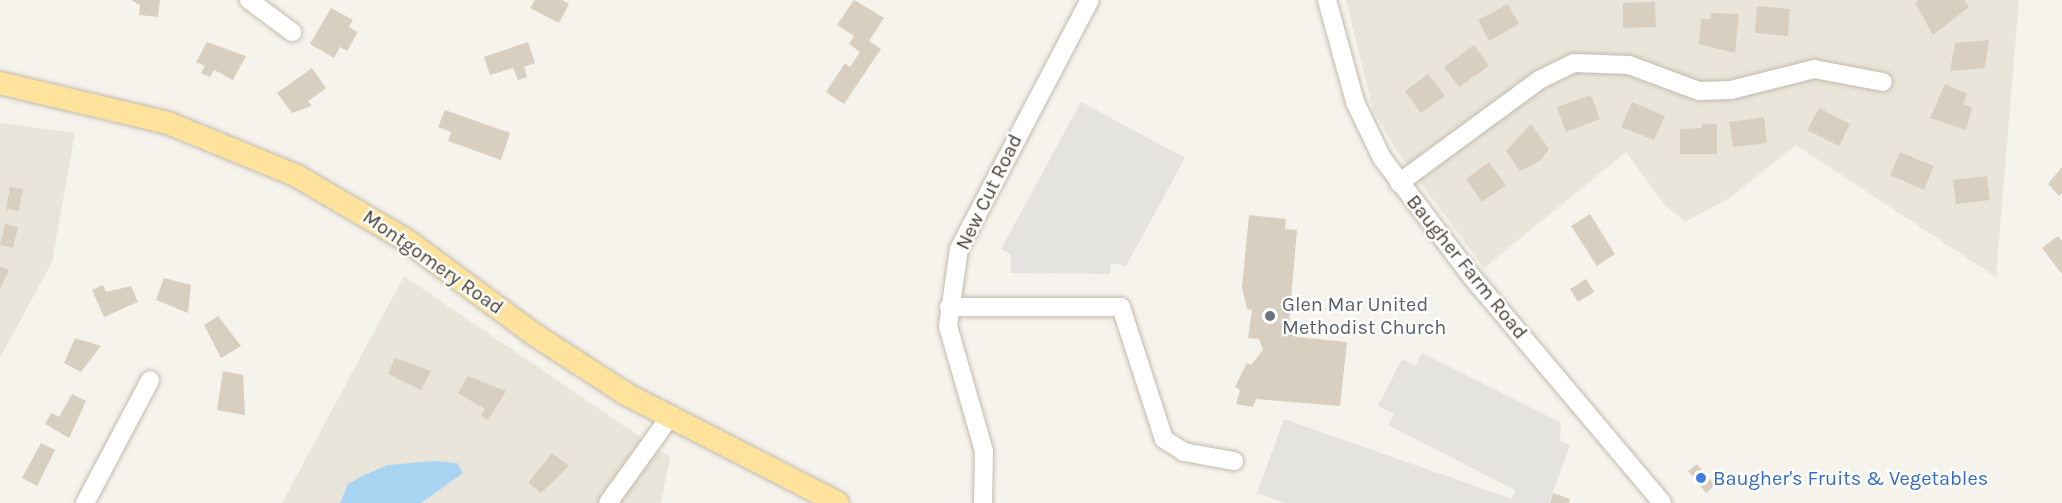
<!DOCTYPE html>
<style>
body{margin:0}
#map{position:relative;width:2062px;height:503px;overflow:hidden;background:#f6f3ec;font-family:Karla,sans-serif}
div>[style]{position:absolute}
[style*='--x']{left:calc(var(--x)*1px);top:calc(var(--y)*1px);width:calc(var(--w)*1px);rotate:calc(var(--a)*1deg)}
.residential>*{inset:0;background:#eae5da}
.parking>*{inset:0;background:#e5e3e0}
.water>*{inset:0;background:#a9d4f2}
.building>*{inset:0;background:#d8cfc1}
.roads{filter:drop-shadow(0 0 2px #c2bbae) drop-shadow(0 0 2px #c2bbae)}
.minor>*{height:18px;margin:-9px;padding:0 9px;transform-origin:9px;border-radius:9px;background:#fff}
.major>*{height:22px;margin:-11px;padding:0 11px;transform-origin:11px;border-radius:11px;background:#ffe39c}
.dots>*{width:16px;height:16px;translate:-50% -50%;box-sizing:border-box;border:3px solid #fff;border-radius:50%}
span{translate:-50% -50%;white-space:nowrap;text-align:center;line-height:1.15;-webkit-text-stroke:4.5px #fff;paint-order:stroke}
.street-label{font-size:20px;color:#4b4439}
.worship-label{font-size:20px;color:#5b616d}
.left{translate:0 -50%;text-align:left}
.shop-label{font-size:20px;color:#366cbe}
</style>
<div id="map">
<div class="residential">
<i style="clip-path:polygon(1346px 0,2019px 0,1996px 277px,1796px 145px,1729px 198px,1685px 222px,1665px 205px,1626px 152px,1484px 268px,1396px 150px,1373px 110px)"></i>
<i style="clip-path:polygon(0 123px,75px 133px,52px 262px,0 358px)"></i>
<i style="clip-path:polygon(404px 276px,670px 457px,661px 503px,282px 503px)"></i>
</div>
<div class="parking">
<i style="clip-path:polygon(1081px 102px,1185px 158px,1126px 266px,1111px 263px,1110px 274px,1011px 273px,1011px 255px,1001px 249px)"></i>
<i style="clip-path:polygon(1422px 353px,1561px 423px,1560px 441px,1570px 445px,1549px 503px,1285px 503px,1257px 493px,1284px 419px,1512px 499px,1515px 490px,1388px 425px,1394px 414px,1378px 406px,1402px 359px,1416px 366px)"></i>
</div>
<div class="water">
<i style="clip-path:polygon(434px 461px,457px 463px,463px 473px,421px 503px,340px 503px,348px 484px,364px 475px,388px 465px)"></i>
</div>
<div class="building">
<i style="clip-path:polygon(131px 0,160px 0,158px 17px,139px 15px,140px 5px)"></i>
<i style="clip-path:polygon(535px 0,562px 0,569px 4px,559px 23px,530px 8px)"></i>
<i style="clip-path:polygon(854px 0,884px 18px,869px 41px,881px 49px,844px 104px,826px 92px,845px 63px,850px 67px,860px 52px,849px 44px,854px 36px,837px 25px)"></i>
<i style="clip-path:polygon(1919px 0,1964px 0,1969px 7px,1933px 35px,1915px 3px)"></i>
<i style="clip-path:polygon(1655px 2px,1656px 27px,1623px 28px,1623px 3px)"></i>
<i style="clip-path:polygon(1508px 4px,1519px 24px,1489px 41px,1478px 20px)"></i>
<i style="clip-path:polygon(1757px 6px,1790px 9px,1788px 36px,1755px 33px)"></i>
<i style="clip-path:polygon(331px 8px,353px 20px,349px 27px,358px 32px,347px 51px,340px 47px,334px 58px,310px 44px)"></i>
<i style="clip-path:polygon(1711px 13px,1739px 14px,1735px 53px,1699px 44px,1701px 19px,1710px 19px)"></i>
<i style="clip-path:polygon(1989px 40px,1985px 68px,1950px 71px,1955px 43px)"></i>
<i style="clip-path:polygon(207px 42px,246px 56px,233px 80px,214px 70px,210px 77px,201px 73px,205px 66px,196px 62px)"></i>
<i style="clip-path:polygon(528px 42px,535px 63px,524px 67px,527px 77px,518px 80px,513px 68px,490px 75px,484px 57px)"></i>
<i style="clip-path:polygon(1474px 45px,1489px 66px,1459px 87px,1444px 67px)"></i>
<i style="clip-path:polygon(312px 68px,326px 88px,308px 101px,312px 106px,292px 113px,277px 93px)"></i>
<i style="clip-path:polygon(1428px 74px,1445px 96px,1421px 113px,1405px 91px)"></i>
<i style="clip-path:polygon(1945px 84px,1967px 94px,1963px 104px,1972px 108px,1966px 130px,1930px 118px)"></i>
<i style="clip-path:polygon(1591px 95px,1600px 119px,1566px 132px,1557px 107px)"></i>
<i style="clip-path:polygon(1632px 102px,1665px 116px,1654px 140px,1621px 127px)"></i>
<i style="clip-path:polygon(1819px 108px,1850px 124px,1839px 146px,1807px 130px)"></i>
<i style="clip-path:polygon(445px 110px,510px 133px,501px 160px,448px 141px,451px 132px,438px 127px)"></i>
<i style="clip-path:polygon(1764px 117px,1767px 143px,1733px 147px,1729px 122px)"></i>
<i style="clip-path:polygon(1531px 124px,1549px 149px,1541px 160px,1520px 171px,1506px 151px)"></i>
<i style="clip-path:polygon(1702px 124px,1717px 124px,1717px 154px,1680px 154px,1680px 129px,1702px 128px)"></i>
<i style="clip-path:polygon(1900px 152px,1934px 166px,1924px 190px,1890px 175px)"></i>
<i style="clip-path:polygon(1489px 162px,1506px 185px,1482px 202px,1466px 179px)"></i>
<i style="clip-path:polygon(2062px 167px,2062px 193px,2059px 196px,2048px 184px)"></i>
<i style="clip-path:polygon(1987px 176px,1990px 200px,1956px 204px,1953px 180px)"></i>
<i style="clip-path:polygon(10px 187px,23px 189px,19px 211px,6px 209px)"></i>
<i style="clip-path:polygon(1590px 214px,1615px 254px,1597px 266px,1571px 226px)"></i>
<i style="clip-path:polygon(1249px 215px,1286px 219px,1285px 229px,1297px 230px,1289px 323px,1297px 337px,1347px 342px,1340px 406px,1256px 399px,1253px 407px,1236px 404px,1240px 390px,1235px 387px,1247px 363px,1251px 365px,1263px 350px,1259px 339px,1248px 338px,1252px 310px,1247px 309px,1242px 287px)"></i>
<i style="clip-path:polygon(5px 224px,18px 227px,13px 248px,0 245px)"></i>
<i style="clip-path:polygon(2058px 236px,2062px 241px,2062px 274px,2042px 248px)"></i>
<i style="clip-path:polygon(0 266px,9px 270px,0 289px)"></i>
<i style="clip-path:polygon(164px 278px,191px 285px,188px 313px,156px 300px)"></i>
<i style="clip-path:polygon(1586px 279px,1594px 292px,1578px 302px,1570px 289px)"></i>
<i style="clip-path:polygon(103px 285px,106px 292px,131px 286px,138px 302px,104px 317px,92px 290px)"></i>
<i style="clip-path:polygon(218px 316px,241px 346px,221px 358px,204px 325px)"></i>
<i style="clip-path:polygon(75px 338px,101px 346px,81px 372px,64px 363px)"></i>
<i style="clip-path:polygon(395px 358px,431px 371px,421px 390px,388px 374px)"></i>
<i style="clip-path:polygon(223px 371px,243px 375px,245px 415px,217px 410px)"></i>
<i style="clip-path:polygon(468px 376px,506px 391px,488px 420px,481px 416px,485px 409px,458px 393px)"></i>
<i style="clip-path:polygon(72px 394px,86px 401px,69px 438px,45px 424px,51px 413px,59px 417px)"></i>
<i style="clip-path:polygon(41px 443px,55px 450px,37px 486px,22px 478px)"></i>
<i style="clip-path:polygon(552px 453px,569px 466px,541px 493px,528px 483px)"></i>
<i style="clip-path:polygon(1697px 464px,1715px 485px,1706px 493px,1688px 471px)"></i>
<i style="clip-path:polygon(1553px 493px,1570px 499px,1569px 503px,1550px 503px)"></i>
</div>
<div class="roads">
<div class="minor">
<i style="--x:249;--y:0;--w:54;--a:36.7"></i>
<i style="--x:1327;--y:0;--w:106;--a:74.6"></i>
<i style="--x:1355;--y:102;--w:62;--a:64.3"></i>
<i style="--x:1382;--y:158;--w:149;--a:52.9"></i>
<i style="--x:1472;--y:277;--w:295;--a:49.9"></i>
<i style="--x:1399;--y:183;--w:174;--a:-36.3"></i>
<i style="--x:1539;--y:80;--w:39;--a:-26"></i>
<i style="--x:1574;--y:63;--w:55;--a:2.1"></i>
<i style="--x:1629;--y:65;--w:75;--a:20.4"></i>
<i style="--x:1699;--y:91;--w:32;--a:-2"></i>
<i style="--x:1731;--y:90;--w:86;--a:-14.2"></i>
<i style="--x:1814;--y:69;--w:70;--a:10.7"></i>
<i style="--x:949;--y:307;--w:172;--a:0"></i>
<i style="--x:1121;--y:307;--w:139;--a:72"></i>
<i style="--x:1164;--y:439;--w:24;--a:33"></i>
<i style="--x:1184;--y:452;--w:51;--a:10.2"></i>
<i style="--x:85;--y:503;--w:139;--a:-62.1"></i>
<i style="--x:608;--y:503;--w:105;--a:-54.3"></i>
<i style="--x:983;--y:503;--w:52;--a:-88.9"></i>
<i style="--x:984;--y:451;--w:130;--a:-106.1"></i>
<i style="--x:948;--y:326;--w:78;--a:-81.9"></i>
<i style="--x:959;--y:249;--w:281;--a:-62.3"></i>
</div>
<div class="major">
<i style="--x:0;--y:83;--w:173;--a:13.4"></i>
<i style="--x:168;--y:123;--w:139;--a:22.3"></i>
<i style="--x:297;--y:176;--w:126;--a:30.4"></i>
<i style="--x:406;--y:240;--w:157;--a:36.4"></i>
<i style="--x:532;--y:333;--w:112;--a:33"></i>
<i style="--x:626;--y:394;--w:238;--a:27.2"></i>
</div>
</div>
<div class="dots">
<i style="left:1270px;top:316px;background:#6b7280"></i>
<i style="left:1701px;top:478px;background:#3f7fe0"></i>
</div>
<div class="street-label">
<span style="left:989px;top:192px;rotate:-64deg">New Cut Road</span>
<span style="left:433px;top:262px;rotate:35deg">Montgomery Road</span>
<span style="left:1467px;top:267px;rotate:51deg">Baugher Farm Road</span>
</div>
<div class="worship-label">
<span class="left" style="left:1282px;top:316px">Glen Mar United<br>Methodist Church</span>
</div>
<div class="shop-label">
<span class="left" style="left:1713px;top:478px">Baugher's Fruits &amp; Vegetables</span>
</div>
</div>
